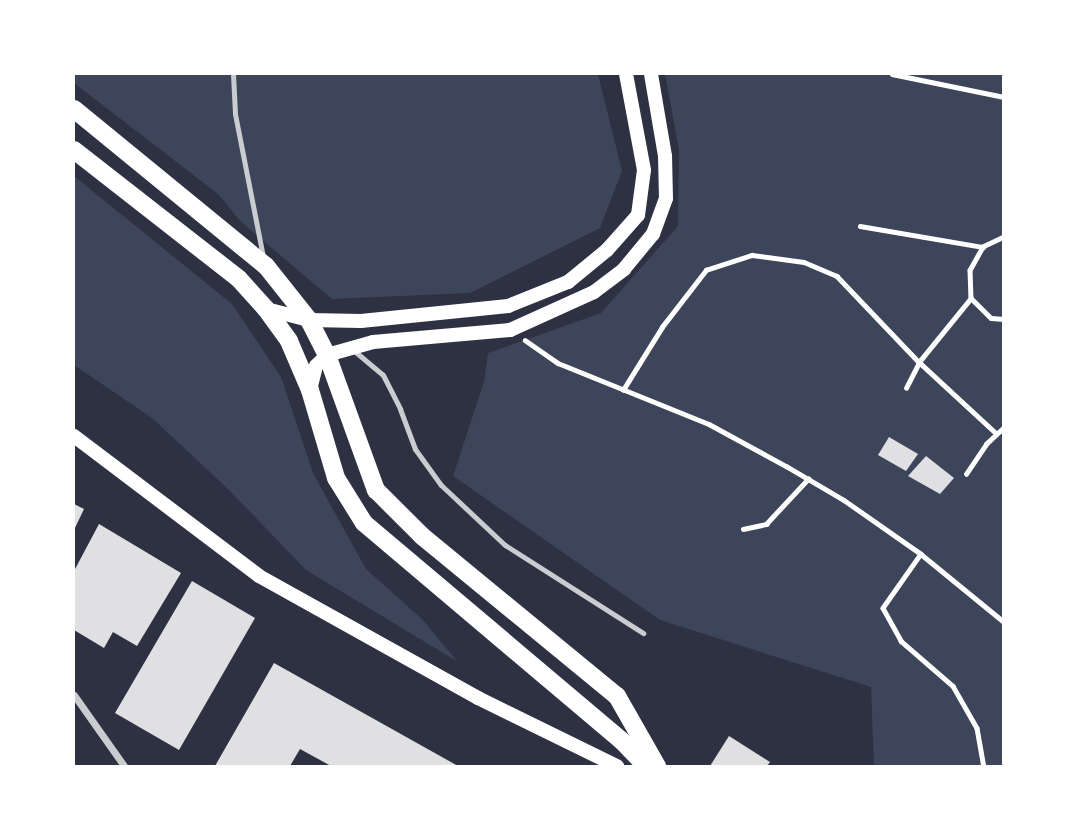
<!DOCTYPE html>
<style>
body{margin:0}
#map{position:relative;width:1077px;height:840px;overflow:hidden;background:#2d3142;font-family:Quicksand,sans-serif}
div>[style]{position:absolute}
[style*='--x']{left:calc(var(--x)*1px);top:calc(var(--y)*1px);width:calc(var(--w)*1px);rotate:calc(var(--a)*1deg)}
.green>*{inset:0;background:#3c4559}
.building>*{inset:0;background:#e0e0e3}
.path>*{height:4.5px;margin:-2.25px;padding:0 2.25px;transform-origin:2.25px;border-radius:2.25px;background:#fff}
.service>*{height:5px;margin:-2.5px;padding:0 2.5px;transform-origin:2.5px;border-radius:2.5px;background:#caccd0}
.minor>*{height:7px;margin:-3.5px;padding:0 3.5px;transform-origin:3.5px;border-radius:3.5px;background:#caccd0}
.secondary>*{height:14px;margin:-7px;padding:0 7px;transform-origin:7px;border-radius:7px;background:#fff}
.primary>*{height:18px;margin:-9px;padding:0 9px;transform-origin:9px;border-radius:9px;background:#fff}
span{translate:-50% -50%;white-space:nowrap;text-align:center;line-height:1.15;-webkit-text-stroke:6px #fff;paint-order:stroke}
.frame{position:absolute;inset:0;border:75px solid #fff;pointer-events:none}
</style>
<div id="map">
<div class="green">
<i style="clip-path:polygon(74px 74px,598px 74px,622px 171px,600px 228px,470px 293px,332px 299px,241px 222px,218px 194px,74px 83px)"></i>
<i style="clip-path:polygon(665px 74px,1003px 74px,1003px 766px,874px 766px,871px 687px,660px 620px,453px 476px,484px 382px,488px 353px,601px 313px,678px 226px,679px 150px)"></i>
<i style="clip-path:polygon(74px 176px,232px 304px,281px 377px,313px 473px,366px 569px,422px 619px,458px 662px,306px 570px,228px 489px,152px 418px,74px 365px)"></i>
</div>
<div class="building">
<i style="clip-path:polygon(889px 437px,918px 454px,906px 471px,878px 455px)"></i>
<i style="clip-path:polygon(926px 456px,954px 478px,940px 494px,908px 476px)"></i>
<i style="clip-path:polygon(74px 504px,84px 509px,74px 530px)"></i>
<i style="clip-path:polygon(99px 524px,181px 573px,137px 646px,113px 632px,104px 648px,74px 630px,74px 571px)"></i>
<i style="clip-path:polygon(192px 581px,255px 618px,179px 750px,115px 713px)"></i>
<i style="clip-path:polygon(274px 663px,458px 766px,331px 766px,300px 749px,290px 766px,215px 766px)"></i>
<i style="clip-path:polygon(729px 736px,770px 762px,767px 766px,710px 766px)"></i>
</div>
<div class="path">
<i style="--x:892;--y:74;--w:114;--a:11.6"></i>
<i style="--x:860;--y:226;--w:125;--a:9.7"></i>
<i style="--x:1004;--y:237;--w:23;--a:155"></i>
<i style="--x:983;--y:247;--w:26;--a:119"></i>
<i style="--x:970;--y:270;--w:28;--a:88"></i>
<i style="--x:971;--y:298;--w:28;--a:45"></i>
<i style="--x:991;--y:318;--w:13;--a:4"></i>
<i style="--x:525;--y:340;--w:40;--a:34.9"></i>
<i style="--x:558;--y:363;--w:163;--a:22"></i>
<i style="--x:709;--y:424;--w:88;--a:28.6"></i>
<i style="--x:786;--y:466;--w:67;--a:30.4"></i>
<i style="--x:844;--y:500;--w:94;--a:35"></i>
<i style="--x:921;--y:554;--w:107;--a:39.3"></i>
<i style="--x:906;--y:388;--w:29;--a:-63"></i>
<i style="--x:919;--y:362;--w:82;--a:-50.9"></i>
<i style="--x:623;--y:390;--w:74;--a:-58.2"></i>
<i style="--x:662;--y:327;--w:72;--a:-52.3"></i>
<i style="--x:706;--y:270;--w:48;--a:-18.1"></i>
<i style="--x:752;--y:255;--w:52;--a:7.7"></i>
<i style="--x:804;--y:262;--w:36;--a:23"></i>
<i style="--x:837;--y:276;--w:119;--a:46.4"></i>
<i style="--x:919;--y:362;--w:105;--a:42.7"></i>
<i style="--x:966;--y:474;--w:36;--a:-56"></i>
<i style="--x:986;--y:444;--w:25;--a:-43"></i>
<i style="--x:743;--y:529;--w:24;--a:-12"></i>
<i style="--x:766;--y:524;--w:62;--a:-47"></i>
<i style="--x:921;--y:554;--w:66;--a:125.1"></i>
<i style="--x:883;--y:608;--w:38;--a:61"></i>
<i style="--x:901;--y:641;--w:69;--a:40.9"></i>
<i style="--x:953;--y:686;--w:48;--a:60.3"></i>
<i style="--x:977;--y:728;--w:39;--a:80"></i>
</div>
<div class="service">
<i style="--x:233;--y:74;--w:40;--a:87.1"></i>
<i style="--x:235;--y:114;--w:146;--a:78.9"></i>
<i style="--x:352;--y:349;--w:40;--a:40"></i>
<i style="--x:383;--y:375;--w:38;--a:63"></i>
<i style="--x:400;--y:409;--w:43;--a:69.4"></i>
<i style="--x:415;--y:449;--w:44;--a:54.2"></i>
<i style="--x:441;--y:485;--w:88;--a:43.2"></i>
<i style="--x:505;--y:545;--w:164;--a:32.5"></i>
</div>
<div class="minor">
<i style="--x:74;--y:695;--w:87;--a:54.8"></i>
</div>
<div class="secondary">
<i style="--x:266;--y:309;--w:44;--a:14.3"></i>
<i style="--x:309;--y:320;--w:52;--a:1.1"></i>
<i style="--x:361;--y:321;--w:148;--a:-5.8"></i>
<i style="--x:508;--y:306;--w:65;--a:-21.8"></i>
<i style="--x:568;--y:282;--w:50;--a:-39.4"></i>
<i style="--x:607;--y:250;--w:47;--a:-48.5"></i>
<i style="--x:638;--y:215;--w:45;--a:-82.4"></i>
<i style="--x:644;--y:170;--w:98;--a:-100.6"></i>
<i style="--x:310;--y:390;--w:25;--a:-76"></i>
<i style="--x:316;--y:366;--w:16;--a:-45"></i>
<i style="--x:327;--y:355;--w:48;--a:-15.8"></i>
<i style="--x:373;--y:342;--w:138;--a:-5"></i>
<i style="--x:510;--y:330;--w:92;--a:-24.3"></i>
<i style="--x:594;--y:292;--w:38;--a:-37"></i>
<i style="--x:624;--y:269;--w:45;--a:-50.4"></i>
<i style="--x:653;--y:234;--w:37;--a:-70"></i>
<i style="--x:666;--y:199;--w:43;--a:-91.3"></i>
<i style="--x:665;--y:156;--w:83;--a:-99.7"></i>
<i style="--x:74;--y:436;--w:232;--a:37.1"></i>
<i style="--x:259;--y:576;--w:251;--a:29.1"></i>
<i style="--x:478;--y:698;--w:155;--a:26.1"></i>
</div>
<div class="primary">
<i style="--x:74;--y:109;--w:248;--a:39.3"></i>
<i style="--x:266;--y:266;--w:69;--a:51.5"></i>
<i style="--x:309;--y:320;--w:39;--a:63"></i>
<i style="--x:327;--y:355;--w:144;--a:70.1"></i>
<i style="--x:376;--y:490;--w:65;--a:45"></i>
<i style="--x:422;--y:536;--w:252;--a:39.4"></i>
<i style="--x:617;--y:696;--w:81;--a:60.3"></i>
<i style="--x:74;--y:150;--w:209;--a:38"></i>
<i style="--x:239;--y:279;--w:40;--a:48"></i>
<i style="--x:266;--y:309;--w:39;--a:54"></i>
<i style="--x:289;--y:341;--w:53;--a:66.8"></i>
<i style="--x:310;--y:390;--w:92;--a:73.5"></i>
<i style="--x:336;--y:478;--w:53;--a:58.1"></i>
<i style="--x:364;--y:523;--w:338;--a:40.2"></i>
<i style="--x:622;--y:741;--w:35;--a:46"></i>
</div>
<div class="frame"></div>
</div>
